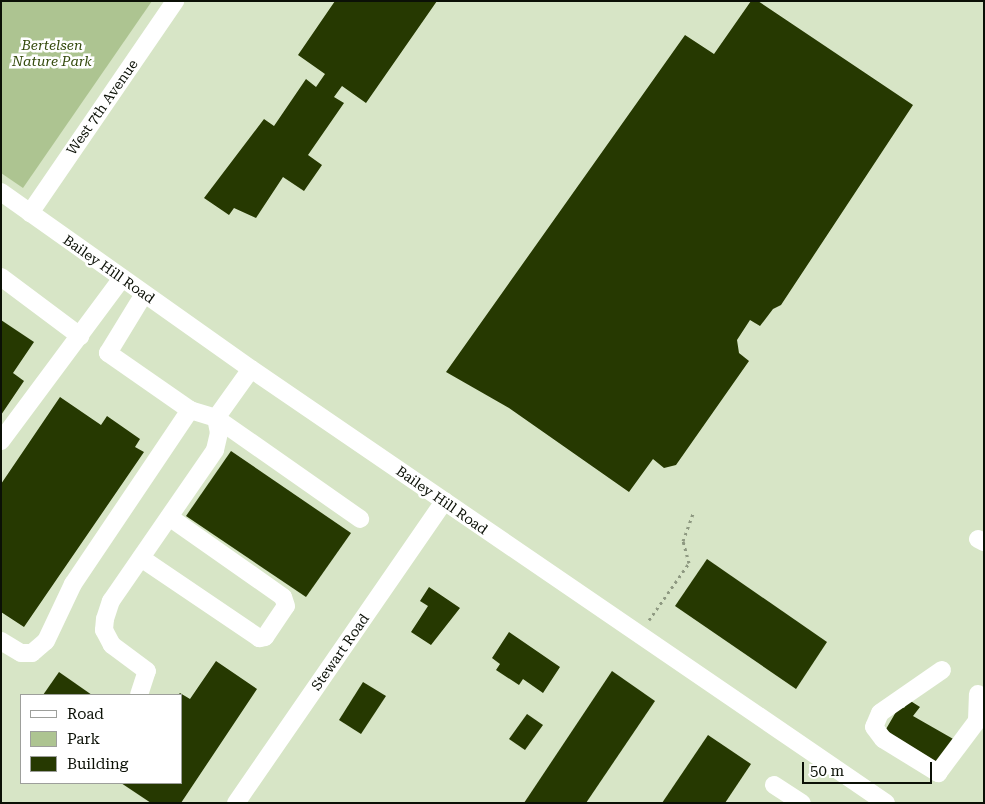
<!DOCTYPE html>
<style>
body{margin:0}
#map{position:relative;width:985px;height:804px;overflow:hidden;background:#d7e5c6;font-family:"Roboto Serif",serif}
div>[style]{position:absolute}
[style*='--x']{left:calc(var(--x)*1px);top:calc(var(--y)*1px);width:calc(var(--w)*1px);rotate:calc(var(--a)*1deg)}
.green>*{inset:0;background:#adc491}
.building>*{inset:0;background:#263901}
.path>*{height:3px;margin-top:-1.5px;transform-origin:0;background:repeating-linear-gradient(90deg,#8e9981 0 2.5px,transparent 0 6.5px)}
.minor>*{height:18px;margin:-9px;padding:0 9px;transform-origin:9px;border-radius:9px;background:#fff}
span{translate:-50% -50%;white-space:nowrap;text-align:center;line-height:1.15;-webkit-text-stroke:5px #fff;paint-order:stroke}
.park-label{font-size:14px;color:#344a0c;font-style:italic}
.street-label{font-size:14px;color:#0b1006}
.frame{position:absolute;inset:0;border:2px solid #0b1006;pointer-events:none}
.legend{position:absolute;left:20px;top:694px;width:162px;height:90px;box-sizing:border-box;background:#fff;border:1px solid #9d9f9b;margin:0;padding:6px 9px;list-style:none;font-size:15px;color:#0b1006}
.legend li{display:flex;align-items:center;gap:10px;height:25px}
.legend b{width:25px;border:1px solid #9d9f9b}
.scale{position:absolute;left:802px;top:762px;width:130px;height:22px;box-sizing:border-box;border:2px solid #0b1006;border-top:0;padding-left:6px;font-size:15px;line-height:18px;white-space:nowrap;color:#0b1006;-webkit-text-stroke:4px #fff;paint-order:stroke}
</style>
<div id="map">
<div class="green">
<i style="clip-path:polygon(1px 1px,152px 1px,23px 188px,1px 173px)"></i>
</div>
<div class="building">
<i style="clip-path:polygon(335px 1px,437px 1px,366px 103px,342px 86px,334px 97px,344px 103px,308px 155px,322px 165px,304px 191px,283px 177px,256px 218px,234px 208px,229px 215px,204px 198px,264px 119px,274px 126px,306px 79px,316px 87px,325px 74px,298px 55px)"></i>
<i style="clip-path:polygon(751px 1px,758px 1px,913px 105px,781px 305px,773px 309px,760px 326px,750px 320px,737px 340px,739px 353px,749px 361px,676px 465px,664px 468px,653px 459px,629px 492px,509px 408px,446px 372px,685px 35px,714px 54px)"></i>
<i style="clip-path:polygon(1px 320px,34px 342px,13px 373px,24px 381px,1px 415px)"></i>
<i style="clip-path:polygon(60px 397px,101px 425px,107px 416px,140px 439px,135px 447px,144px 452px,24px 627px,1px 612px,1px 484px)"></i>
<i style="clip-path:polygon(231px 451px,351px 533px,306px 597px,186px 516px)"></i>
<i style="clip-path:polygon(707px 559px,827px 642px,796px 689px,675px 606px)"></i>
<i style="clip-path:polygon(429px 587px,460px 608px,431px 645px,411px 632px,428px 606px,420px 601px)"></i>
<i style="clip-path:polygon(509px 632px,560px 667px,543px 693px,523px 679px,519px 685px,496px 670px,500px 664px,492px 658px)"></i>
<i style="clip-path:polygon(216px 661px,257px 689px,181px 803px,151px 803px,121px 783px,181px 783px,181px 695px,178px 695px,180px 693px,190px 699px)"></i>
<i style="clip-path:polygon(612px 671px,655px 701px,586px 803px,524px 803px)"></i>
<i style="clip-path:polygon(59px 672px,92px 695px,43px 695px)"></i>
<i style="clip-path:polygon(363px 682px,386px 696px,361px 734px,339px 720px)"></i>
<i style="clip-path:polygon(909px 700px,920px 707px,913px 716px,955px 740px,938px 766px,882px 736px,900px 705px,904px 708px)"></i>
<i style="clip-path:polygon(527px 714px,543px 725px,525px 750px,509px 739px)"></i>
<i style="clip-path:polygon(708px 735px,751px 764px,725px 803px,662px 803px)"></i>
</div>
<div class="path">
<i style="--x:649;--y:620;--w:70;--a:-54.9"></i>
<i style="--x:689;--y:563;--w:23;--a:-105"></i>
<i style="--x:683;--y:541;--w:29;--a:-70"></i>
</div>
<div class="minor">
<i style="--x:1;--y:192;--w:306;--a:35.3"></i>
<i style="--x:251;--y:369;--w:769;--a:34.35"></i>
<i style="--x:30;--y:213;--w:257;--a:-55.6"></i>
<i style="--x:1;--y:277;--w:99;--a:36.8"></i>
<i style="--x:190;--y:410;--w:27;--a:17"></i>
<i style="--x:216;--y:418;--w:60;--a:-54.5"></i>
<i style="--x:216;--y:418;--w:176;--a:35"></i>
<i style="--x:1;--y:441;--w:203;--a:-53.4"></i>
<i style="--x:978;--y:539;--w:7;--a:27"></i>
<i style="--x:141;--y:558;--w:143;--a:34.1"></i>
<i style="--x:259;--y:638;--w:6;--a:-9"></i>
<i style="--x:265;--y:637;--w:37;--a:-56"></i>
<i style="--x:286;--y:606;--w:9;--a:-108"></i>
<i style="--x:283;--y:597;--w:139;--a:-144.9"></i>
<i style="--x:1;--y:641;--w:23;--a:31"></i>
<i style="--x:21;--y:653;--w:11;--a:0"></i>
<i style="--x:32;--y:653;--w:18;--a:-41"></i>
<i style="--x:46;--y:641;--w:63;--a:-64.7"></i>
<i style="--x:73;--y:584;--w:210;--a:-56.1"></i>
<i style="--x:190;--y:410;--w:100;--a:-145.2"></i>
<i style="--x:108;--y:353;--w:69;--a:-58.6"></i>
<i style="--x:942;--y:670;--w:75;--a:145.3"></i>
<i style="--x:880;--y:713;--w:15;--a:113"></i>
<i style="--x:874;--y:727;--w:15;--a:53"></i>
<i style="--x:883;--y:739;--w:65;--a:31.7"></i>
<i style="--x:938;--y:773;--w:65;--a:-53.1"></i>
<i style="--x:977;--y:721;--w:27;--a:-88"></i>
<i style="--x:139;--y:695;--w:25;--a:-72"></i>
<i style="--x:147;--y:671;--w:44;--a:-143.4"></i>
<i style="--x:112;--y:645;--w:17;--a:-118"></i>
<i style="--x:104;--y:630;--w:11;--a:-85"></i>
<i style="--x:105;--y:619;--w:19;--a:-72"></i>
<i style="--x:111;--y:601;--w:183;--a:-55.4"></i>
<i style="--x:215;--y:450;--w:17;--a:-77"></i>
<i style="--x:219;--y:433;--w:15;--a:-101"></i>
<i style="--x:774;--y:785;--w:33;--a:33"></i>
<i style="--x:236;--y:803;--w:367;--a:-55.4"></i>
</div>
<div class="park-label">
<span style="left:52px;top:53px">Bertelsen<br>Nature Park</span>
</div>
<div class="street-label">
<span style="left:102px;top:107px;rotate:-55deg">West 7th Avenue</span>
<span style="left:109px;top:269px;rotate:35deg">Bailey Hill Road</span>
<span style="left:442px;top:500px;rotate:35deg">Bailey Hill Road</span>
<span style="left:340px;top:652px;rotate:-55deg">Stewart Road</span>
</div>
<div class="frame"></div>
<ul class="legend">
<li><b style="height:6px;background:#fff"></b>Road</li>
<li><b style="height:14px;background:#adc491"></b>Park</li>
<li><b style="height:14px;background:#263901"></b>Building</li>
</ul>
<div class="scale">50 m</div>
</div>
